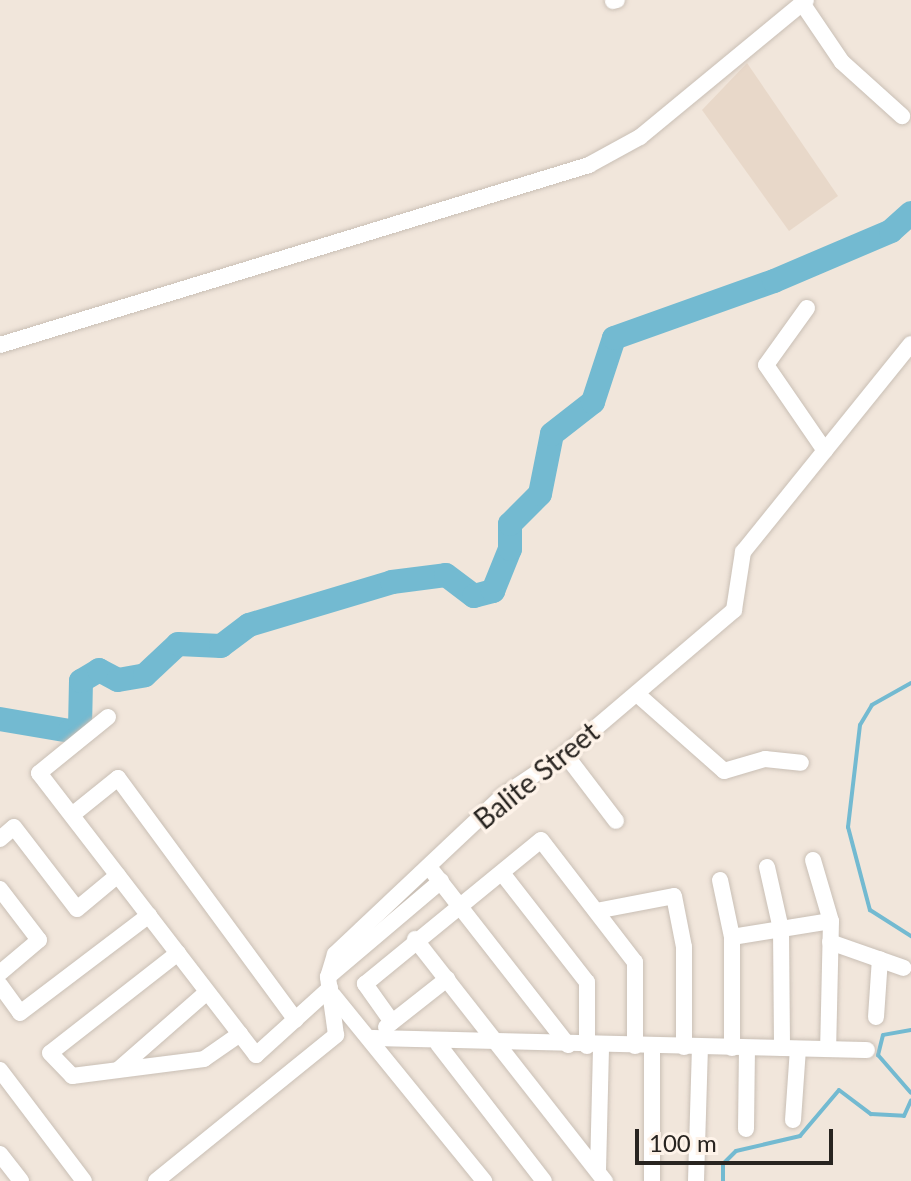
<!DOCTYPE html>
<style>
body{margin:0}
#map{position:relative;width:911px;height:1181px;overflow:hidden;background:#f1e6db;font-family:Lato,sans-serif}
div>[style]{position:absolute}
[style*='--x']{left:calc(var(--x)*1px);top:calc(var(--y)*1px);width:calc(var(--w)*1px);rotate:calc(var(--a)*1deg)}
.built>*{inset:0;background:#e8d8c9}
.stream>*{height:4px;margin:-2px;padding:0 2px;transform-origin:2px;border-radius:2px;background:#73bad1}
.river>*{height:24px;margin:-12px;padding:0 12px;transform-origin:12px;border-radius:12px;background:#73bad1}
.roads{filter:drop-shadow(0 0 2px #c9bfb5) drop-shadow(0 0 2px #c9bfb5)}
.minor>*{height:16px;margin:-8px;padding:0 8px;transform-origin:8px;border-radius:8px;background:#fff}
span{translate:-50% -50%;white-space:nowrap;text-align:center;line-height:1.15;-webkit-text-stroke:7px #fef3e9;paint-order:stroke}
.street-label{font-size:28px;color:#282420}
.scale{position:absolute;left:635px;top:1129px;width:198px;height:36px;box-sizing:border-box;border:4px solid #282420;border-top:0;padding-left:10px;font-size:24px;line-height:28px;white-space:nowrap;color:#282420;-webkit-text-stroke:6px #fef3e9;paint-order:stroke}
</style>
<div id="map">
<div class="built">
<i style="clip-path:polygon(747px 63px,838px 196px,789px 231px,702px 110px)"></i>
</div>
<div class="stream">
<i style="--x:911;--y:683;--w:45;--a:150.6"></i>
<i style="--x:872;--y:705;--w:23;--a:121"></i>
<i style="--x:860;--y:725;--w:103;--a:96.7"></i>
<i style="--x:848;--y:827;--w:86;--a:75.2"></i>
<i style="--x:870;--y:910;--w:49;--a:32.4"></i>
<i style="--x:911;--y:1030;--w:28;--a:170"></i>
<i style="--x:883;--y:1035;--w:21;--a:104"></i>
<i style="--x:878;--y:1055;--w:50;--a:49"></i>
<i style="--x:723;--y:1181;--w:17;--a:-90"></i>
<i style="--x:723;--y:1164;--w:18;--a:-45"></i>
<i style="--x:736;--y:1151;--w:66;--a:-13.2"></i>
<i style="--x:800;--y:1136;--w:60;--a:-49.7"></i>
<i style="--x:839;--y:1090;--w:40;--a:37"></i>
<i style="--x:871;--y:1114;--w:33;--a:3"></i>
<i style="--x:904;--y:1116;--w:17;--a:-66"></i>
</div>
<div class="river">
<i style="--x:0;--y:719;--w:71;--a:9.7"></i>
<i style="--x:70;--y:731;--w:10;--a:-17"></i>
<i style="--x:80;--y:728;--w:47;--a:-88.8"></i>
<i style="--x:81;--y:681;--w:21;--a:-31"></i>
<i style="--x:99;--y:670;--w:21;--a:28"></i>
<i style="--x:118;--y:680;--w:27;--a:-10"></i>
<i style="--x:145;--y:675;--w:45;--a:-43.2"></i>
<i style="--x:178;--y:644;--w:43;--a:2.7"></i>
<i style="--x:221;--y:646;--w:35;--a:-37"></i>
<i style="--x:249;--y:625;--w:149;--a:-16.7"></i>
<i style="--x:392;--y:582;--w:54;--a:-7.4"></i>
<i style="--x:446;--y:575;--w:35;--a:37"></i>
<i style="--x:474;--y:596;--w:20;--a:-15"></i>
<i style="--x:493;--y:591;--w:45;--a:-68"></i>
<i style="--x:510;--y:549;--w:25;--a:-90"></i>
<i style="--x:510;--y:524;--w:42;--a:-45"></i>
<i style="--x:540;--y:494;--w:61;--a:-78.7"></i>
<i style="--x:552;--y:434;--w:52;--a:-38"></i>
<i style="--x:593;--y:402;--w:67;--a:-71.8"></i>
<i style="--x:614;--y:338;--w:170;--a:-19.6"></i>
<i style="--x:774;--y:281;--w:127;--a:-23.1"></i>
<i style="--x:891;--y:231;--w:27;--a:-42"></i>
</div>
<div class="roads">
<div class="minor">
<i style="--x:613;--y:1;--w:4;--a:-14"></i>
<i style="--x:802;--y:3;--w:71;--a:55.9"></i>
<i style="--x:842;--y:62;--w:81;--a:42"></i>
<i style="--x:807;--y:308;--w:70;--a:125.7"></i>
<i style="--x:766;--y:365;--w:104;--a:55.5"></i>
<i style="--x:0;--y:345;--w:616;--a:-16.99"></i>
<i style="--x:589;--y:165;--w:58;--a:-28.8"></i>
<i style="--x:640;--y:137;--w:215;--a:-39.5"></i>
<i style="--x:637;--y:694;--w:116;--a:41.5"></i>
<i style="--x:724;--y:771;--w:43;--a:-16.3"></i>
<i style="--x:765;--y:759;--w:36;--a:6"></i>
<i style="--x:108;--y:717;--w:89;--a:140.9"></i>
<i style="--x:39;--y:773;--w:356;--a:52.4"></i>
<i style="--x:256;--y:1055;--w:100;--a:-42.2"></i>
<i style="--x:565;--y:754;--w:84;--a:52.7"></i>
<i style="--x:72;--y:815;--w:59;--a:-38.8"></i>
<i style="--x:118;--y:778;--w:300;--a:53.7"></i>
<i style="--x:0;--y:839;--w:18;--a:-41"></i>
<i style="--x:14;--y:827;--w:103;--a:52.5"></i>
<i style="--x:77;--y:909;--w:53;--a:-39.7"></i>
<i style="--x:813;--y:860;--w:64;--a:73.6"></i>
<i style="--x:831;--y:921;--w:128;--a:91.3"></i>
<i style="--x:429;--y:867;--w:226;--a:52"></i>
<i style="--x:767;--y:867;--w:64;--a:77.3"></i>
<i style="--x:781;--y:929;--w:119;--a:89.5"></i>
<i style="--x:502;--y:873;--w:138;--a:52.1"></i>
<i style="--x:587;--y:982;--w:64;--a:90"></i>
<i style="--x:720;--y:880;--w:58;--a:78.1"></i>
<i style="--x:732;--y:937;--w:111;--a:90"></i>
<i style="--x:0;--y:889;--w:64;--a:52.6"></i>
<i style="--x:39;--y:940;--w:51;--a:139.8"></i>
<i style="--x:596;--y:911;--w:79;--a:-10.9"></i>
<i style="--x:674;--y:896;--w:52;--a:78.9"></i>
<i style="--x:684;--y:947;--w:100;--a:90"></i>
<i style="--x:732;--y:937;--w:100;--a:-9.2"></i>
<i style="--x:415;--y:939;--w:308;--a:51.9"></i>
<i style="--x:830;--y:942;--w:78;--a:19.4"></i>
<i style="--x:178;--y:953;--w:162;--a:142"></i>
<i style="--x:50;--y:1053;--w:32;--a:46"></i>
<i style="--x:72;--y:1076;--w:133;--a:-7.3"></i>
<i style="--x:204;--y:1059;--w:44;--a:-34.8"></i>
<i style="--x:329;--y:976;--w:147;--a:-40.3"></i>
<i style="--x:0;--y:985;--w:34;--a:54"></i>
<i style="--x:20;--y:1013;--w:162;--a:-37.2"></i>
<i style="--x:333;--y:995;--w:240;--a:50.9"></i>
<i style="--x:876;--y:1017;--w:58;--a:-86.1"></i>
<i style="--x:392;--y:1022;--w:47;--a:-125.4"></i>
<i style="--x:365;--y:984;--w:227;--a:-39.3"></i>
<i style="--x:541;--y:840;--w:154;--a:52.4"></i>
<i style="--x:635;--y:962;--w:84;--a:90"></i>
<i style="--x:386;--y:1027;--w:78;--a:-38.2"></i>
<i style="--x:372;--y:1038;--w:495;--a:1.4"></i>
<i style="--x:438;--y:1044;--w:173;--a:52.3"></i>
<i style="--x:119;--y:1069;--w:117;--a:-41.2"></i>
<i style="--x:0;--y:1070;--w:139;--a:52.9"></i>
<i style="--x:793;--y:1120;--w:71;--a:-86"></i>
<i style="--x:746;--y:1129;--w:81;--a:-89.3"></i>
<i style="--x:0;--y:1154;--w:34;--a:52"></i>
<i style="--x:598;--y:1171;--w:125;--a:-88.6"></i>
<i style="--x:156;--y:1181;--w:232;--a:-39"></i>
<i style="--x:336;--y:1035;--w:59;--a:-97.9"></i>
<i style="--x:328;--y:977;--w:24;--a:-73"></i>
<i style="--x:335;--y:954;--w:232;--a:-43.3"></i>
<i style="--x:504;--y:795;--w:73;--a:-33.9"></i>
<i style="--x:565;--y:754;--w:222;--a:-40.4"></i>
<i style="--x:734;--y:610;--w:59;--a:-81.2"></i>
<i style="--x:743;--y:552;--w:267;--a:-51.1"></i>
<i style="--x:652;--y:1181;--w:134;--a:-90"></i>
<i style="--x:696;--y:1181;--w:134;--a:-88.3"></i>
</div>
</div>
<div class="street-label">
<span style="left:536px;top:775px;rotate:-39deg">Balite Street</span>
</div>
<div class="scale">100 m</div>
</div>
